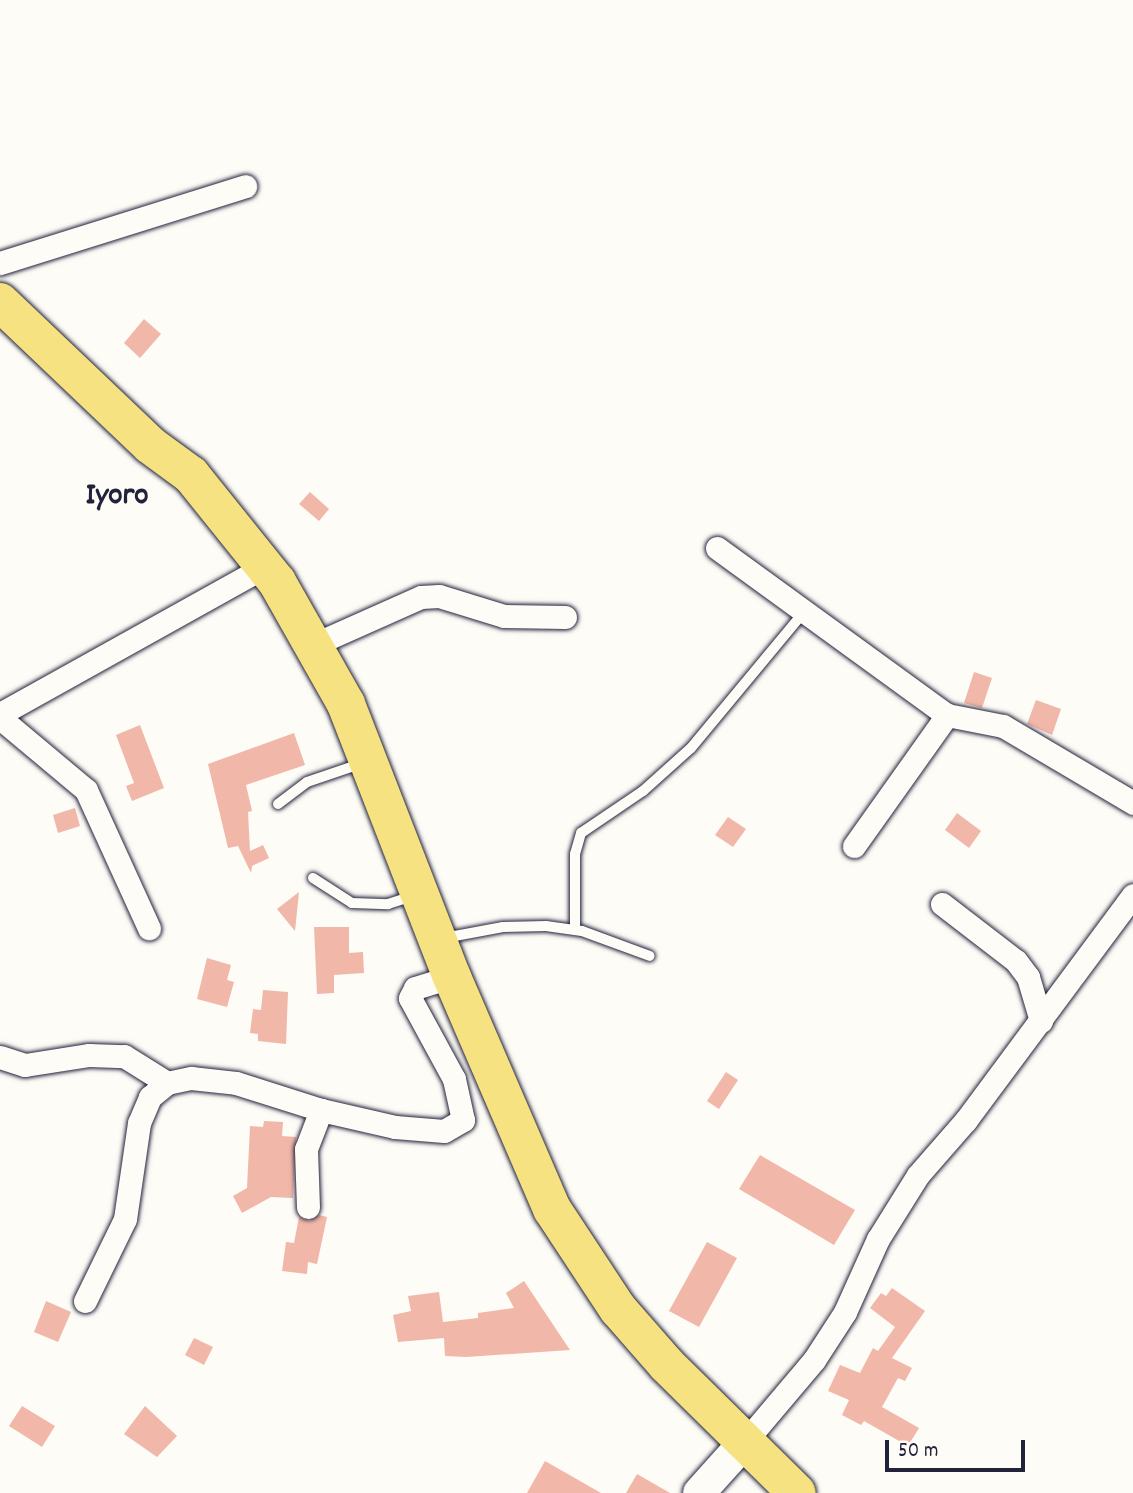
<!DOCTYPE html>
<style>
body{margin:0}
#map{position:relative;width:1133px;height:1493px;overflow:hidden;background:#fdfcf7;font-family:Dekko,sans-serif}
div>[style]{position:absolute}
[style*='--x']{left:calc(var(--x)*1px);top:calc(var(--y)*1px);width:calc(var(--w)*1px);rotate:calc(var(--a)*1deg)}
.building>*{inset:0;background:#f1b7a9}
.roads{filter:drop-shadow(0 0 2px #22223b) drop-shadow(0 0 2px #22223b)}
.lane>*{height:10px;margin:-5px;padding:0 5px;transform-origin:5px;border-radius:5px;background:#fdfcf7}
.street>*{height:23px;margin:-11.5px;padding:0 11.5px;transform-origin:11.5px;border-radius:11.5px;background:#fdfcf7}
.secondary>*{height:32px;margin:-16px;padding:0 16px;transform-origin:16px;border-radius:16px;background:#fdfcf7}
.highway>*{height:38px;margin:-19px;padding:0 19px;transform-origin:19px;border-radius:19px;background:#f7e281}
span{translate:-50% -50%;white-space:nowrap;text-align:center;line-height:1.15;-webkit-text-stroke:5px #fdfcf7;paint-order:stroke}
.quarter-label{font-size:32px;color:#22223b;font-weight:700}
.scale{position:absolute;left:885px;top:1440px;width:140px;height:32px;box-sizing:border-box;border:4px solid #22223b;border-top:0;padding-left:9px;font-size:21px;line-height:24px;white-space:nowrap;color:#22223b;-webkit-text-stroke:5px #fdfcf7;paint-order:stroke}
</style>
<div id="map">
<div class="building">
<i style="clip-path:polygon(144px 319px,161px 334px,140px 358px,124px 343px)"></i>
<i style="clip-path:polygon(310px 492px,329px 509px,319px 521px,299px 504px)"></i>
<i style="clip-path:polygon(974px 672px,992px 678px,982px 708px,964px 703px)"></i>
<i style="clip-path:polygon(1036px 700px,1061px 709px,1052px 735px,1027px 724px)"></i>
<i style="clip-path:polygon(140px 725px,164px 788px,132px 801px,126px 786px,134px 783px,116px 735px)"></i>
<i style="clip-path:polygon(294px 733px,305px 765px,246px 785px,252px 811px,248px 812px,250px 851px,263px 845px,269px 858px,252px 866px,251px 873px,238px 846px,228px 848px,208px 764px)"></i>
<i style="clip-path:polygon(75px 808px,80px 826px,58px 833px,53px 815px)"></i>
<i style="clip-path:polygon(957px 813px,981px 831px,969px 848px,945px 830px)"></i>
<i style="clip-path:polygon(728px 817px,746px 829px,733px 847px,715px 835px)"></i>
<i style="clip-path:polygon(299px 892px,295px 931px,277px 909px)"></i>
<i style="clip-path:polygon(314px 927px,349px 927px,349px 953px,363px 952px,364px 973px,334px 975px,334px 993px,317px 994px)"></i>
<i style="clip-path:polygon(207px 958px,231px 965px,227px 980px,234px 982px,227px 1007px,197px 999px)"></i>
<i style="clip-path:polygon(263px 990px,288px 992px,286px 1044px,258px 1041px,258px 1034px,250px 1033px,253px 1009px,261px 1010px)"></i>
<i style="clip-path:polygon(726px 1072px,738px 1080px,719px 1109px,707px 1101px)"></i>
<i style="clip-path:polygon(264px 1121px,283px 1122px,282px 1136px,296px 1137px,293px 1198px,271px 1197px,242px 1213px,233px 1196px,247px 1188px,250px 1126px,263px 1127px)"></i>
<i style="clip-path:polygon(760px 1155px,855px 1210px,834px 1245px,739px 1189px)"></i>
<i style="clip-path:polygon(319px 1215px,327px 1217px,317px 1264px,308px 1262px,307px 1274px,282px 1271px,286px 1242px,294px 1243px,299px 1217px,309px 1221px)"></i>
<i style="clip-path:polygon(707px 1242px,737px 1258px,699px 1327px,669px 1311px)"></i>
<i style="clip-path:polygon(524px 1281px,570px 1350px,466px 1357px,445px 1356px,444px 1338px,398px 1342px,393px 1315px,411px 1311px,408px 1296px,439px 1292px,443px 1322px,478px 1318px,478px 1313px,514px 1308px,506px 1293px)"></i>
<i style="clip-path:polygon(892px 1288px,925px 1311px,892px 1358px,912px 1368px,905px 1381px,898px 1378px,882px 1407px,919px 1428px,908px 1446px,864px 1421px,861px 1425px,842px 1415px,849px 1400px,828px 1391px,840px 1365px,860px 1373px,873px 1348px,878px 1351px,895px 1327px,870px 1308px,881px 1293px,886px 1296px)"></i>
<i style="clip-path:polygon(46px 1301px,71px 1312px,58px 1342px,34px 1332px)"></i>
<i style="clip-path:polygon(194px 1338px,213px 1347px,204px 1365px,185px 1355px)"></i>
<i style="clip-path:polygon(22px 1406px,55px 1426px,42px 1447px,9px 1426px)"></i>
<i style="clip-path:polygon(145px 1406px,177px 1436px,157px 1457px,124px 1434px)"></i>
<i style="clip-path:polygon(545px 1461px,601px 1493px,527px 1493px)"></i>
<i style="clip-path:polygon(637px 1474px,670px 1493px,626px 1493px)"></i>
</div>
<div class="roads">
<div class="lane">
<i style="--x:278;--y:804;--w:36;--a:-37"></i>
<i style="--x:307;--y:782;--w:59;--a:-18.7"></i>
<i style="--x:313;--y:878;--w:46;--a:32.7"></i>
<i style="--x:352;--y:903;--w:36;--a:2"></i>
<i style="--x:388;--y:904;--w:26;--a:-18"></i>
<i style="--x:575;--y:930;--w:76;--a:-90"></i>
<i style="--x:575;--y:854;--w:22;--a:-74"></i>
<i style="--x:581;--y:833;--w:75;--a:-34.1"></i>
<i style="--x:643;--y:791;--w:64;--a:-41.9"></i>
<i style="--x:691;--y:748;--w:175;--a:-50.3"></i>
<i style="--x:444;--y:938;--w:60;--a:-10.6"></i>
<i style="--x:503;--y:927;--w:43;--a:-1.3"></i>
<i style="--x:546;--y:926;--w:36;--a:8"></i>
<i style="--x:582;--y:931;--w:72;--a:20.2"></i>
</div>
<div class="street">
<i style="--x:0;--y:263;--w:257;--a:-17.4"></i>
<i style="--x:717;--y:548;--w:284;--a:36"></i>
<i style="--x:947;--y:715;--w:57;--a:11.1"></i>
<i style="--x:1003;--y:726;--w:151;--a:30.6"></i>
<i style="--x:313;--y:645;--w:118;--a:-24"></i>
<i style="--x:421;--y:597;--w:18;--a:-3"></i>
<i style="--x:439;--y:596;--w:68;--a:17.1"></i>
<i style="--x:504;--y:616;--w:61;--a:0.9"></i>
<i style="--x:0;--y:714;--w:302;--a:-29.1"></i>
<i style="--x:0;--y:718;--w:112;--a:39.9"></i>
<i style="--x:86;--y:790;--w:152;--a:65.5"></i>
<i style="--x:854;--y:846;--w:161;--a:-54.6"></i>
<i style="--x:942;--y:904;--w:93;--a:37.6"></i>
<i style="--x:1016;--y:961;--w:20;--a:53"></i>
<i style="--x:1028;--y:977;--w:46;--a:73.5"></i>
<i style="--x:0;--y:1057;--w:26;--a:18"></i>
<i style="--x:25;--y:1065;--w:65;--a:-8.9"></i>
<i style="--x:89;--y:1055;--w:35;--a:2"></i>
<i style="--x:124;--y:1056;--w:51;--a:32.1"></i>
<i style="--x:308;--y:1207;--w:58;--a:-92"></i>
<i style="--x:306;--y:1149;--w:42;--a:-69"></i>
<i style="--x:85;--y:1301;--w:91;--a:-64"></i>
<i style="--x:125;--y:1219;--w:97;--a:-81.7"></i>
<i style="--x:139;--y:1123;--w:28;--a:-67"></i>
<i style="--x:150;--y:1097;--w:22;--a:-39"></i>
<i style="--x:167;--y:1083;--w:25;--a:-12"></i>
<i style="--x:191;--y:1078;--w:45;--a:6.3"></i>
<i style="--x:236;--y:1083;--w:89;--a:17.6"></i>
<i style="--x:321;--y:1110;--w:76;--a:12.9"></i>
<i style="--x:395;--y:1127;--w:49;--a:4.7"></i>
<i style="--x:444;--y:1131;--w:22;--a:-30"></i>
<i style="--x:463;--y:1120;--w:42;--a:-102.4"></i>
<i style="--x:454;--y:1079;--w:92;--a:-118.5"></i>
<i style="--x:410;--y:998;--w:11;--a:-63"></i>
<i style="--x:415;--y:988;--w:39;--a:-17"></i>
<i style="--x:743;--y:1444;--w:110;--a:-49.8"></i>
<i style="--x:814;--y:1360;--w:57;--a:-57.1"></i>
<i style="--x:845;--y:1312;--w:80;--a:-65.7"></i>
<i style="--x:878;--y:1239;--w:75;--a:-58"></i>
<i style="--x:918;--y:1175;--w:73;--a:-48.9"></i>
<i style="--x:966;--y:1120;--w:280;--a:-53.4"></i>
</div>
<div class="secondary">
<i style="--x:699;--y:1493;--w:66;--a:-48.1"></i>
</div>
<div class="highway">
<i style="--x:0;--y:302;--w:207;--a:43.6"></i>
<i style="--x:150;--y:445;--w:51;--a:36.2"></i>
<i style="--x:191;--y:475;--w:137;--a:51.2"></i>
<i style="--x:277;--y:582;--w:140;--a:60.5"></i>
<i style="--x:346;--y:704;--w:293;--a:68.8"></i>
<i style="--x:452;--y:977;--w:253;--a:66.7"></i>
<i style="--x:552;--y:1209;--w:120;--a:56.6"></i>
<i style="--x:618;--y:1309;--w:74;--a:48.8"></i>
<i style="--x:667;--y:1365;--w:182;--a:44.6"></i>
</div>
</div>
<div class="quarter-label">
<span style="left:117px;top:497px">Iyoro</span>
</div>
<div class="scale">50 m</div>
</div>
